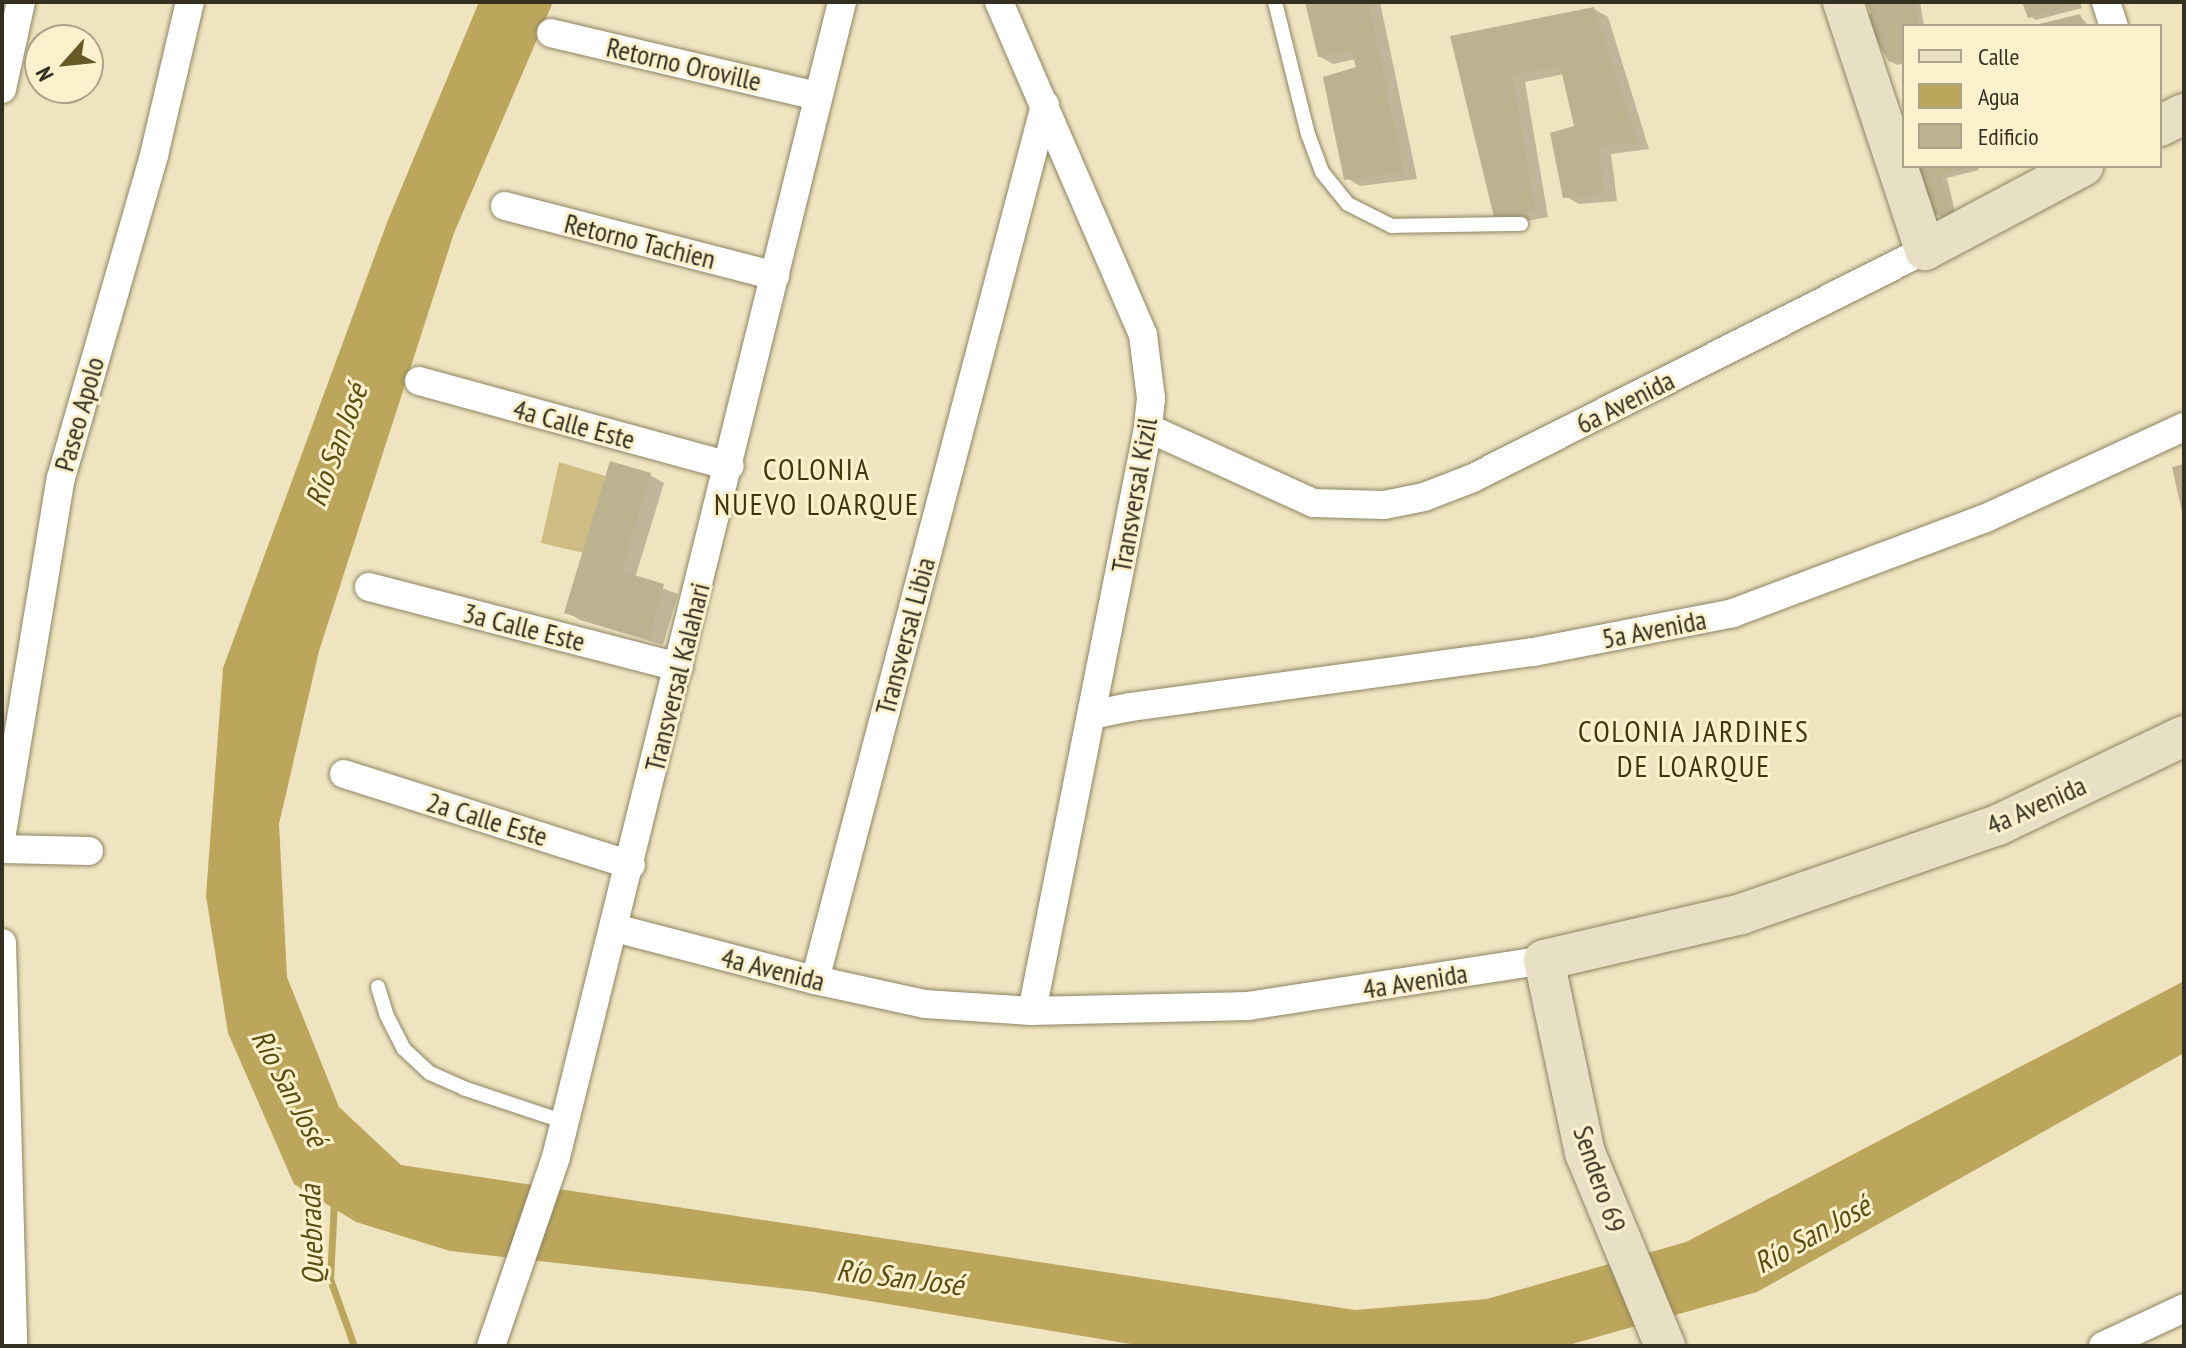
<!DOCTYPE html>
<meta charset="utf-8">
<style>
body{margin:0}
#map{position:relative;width:2186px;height:1348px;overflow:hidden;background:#efe4c0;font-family:"PT Sans Narrow",sans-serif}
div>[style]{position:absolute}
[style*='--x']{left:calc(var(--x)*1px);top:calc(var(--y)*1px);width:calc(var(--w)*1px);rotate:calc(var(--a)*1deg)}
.green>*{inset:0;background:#cebd82}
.water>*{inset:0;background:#bba65c}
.shadow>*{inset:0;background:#0003}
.stream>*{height:7px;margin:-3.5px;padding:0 3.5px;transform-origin:3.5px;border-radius:3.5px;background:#bba65c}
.building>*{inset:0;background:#bcb28f}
.roads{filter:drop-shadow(0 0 2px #8d8462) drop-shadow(0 0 2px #8d8462)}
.lane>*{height:14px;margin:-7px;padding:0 7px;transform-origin:7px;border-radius:7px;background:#fff}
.street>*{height:28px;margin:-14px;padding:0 14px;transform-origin:14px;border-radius:14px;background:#fff}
.secondary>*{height:40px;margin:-20px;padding:0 20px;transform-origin:20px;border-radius:20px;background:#e8e0c4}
span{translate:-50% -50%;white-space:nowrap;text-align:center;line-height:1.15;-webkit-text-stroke:6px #fcf1cd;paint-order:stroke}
.street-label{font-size:28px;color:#332f21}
.water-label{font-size:30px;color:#5b4c12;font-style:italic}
.neighbourhood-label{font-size:30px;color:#41350b;letter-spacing:2px}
.frame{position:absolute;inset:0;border:4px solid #332f21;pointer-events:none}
.legend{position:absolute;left:1902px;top:24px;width:260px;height:144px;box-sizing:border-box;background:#fcf1cd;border:2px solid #aca388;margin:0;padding:10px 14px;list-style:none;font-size:24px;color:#332f21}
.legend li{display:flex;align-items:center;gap:16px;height:40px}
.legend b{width:40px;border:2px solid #aca388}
.north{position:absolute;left:24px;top:24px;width:80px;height:80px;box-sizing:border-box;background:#fcf1cd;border:2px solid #aca388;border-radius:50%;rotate:243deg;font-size:22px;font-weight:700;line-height:32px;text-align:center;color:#332f21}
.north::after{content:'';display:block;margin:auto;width:28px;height:36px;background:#675926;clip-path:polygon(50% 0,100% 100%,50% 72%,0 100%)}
</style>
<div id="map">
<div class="green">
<i style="clip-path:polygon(559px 462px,605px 476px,588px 554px,541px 543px)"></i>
</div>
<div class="water">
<i style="clip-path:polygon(479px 2px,553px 2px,454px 233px,319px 651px,279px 824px,287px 977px,339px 1107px,401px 1165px,1355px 1310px,1487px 1299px,1686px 1242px,2184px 981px,2184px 1053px,1757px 1292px,1565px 1346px,1143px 1346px,815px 1292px,450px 1251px,356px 1222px,294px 1184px,228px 1033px,206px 896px,223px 668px,388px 220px)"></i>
</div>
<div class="shadow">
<i style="clip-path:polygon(1307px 2px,1380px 2px,1417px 179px,1360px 186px,1346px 178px,1359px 68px,1356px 59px,1333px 64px,1319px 56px)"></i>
<i style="clip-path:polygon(1868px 2px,1920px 2px,1924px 26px,1904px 26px,1904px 63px,1897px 65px,1890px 61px)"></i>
<i style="clip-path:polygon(2024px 2px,2080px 2px,2082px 8px,2036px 20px,2029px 16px)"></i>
<i style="clip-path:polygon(1594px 9px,1608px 17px,1649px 149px,1611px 154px,1617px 201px,1579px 204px,1565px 196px,1577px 128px,1564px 74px,1525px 82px,1548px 217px,1510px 224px,1496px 216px,1453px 38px)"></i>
<i style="clip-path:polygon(2080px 16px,2089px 26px,2039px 26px)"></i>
<i style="clip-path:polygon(1917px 166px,1977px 166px,1979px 170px,1947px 178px,1955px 212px,1943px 218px,1936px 214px)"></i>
<i style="clip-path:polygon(650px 475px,664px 483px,635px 578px,678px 594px,663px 645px,580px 620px,567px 612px)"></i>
</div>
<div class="stream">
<i style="--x:334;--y:1201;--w:78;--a:92.9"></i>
<i style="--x:330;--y:1279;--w:71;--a:70.3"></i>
</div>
<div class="building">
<i style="clip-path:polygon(1305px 2px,1368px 2px,1404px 172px,1344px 180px,1323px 77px,1356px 67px,1351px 50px,1318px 57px)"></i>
<i style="clip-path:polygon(1866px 2px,1916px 2px,1919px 26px,1904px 26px,1904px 58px,1889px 62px,1862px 15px,1871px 13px)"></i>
<i style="clip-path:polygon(2022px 2px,2075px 2px,2076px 5px,2028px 18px)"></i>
<i style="clip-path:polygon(1594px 7px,1637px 142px,1598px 147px,1604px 194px,1563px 198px,1550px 133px,1574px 126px,1560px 65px,1512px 75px,1535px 210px,1494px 217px,1450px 36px)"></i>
<i style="clip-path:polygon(2080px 14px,2084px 26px,2035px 26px,2035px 25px)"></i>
<i style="clip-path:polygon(1916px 166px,1972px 166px,1972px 167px,1941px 175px,1950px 208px,1935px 216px)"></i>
<i style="clip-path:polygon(610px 461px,651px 473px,621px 571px,664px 584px,649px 639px,564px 613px)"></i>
<i style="clip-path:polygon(2184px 464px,2184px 516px,2183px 516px,2172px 467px)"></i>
</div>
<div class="roads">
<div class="lane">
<i style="--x:1275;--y:2;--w:136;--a:76"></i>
<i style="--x:1308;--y:134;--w:40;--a:69.8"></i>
<i style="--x:1322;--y:172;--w:41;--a:50.9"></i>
<i style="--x:1348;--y:204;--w:49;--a:26.6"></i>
<i style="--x:1392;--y:226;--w:129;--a:-0.9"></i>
<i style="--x:378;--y:987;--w:28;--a:73"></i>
<i style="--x:386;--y:1014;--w:39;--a:63"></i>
<i style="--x:404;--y:1049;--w:35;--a:43"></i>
<i style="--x:430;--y:1073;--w:36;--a:24"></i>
<i style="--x:463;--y:1088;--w:108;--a:18.4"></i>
</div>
<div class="street">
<i style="--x:999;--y:2;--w:363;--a:66.6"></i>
<i style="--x:1143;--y:335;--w:64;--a:82.8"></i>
<i style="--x:1151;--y:398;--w:30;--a:96"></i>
<i style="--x:1148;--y:428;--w:594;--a:101.25"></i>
<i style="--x:2106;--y:2;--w:25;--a:72"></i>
<i style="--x:551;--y:33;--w:274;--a:13.3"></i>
<i style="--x:2;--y:89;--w:89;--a:-77.7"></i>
<i style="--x:505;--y:206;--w:279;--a:14.5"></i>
<i style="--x:419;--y:381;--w:322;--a:15.3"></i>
<i style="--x:1148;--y:428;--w:181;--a:24.4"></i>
<i style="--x:1313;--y:503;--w:71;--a:1.6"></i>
<i style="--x:1384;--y:505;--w:41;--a:-11.3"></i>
<i style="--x:1424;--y:497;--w:53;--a:-21.2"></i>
<i style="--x:1473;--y:478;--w:506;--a:-26.77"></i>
<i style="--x:369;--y:587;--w:320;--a:14.5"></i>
<i style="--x:1092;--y:715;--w:40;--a:-12"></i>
<i style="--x:1131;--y:707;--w:406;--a:-7.8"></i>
<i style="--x:1533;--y:652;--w:204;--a:-11"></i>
<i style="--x:1733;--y:613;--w:270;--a:-20.6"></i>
<i style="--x:1986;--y:518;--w:218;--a:-24.7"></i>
<i style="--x:344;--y:774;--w:301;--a:17.6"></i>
<i style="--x:2;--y:833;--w:360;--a:-80.6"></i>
<i style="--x:61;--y:478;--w:336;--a:-73.9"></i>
<i style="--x:154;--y:155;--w:157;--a:-76.8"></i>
<i style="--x:2;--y:849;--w:87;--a:1.3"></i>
<i style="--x:615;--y:928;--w:207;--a:14.6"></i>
<i style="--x:815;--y:980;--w:113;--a:12.3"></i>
<i style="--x:925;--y:1004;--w:107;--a:3.7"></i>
<i style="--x:1032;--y:1011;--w:216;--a:-1.3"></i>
<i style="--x:1248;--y:1006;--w:300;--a:-8.8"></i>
<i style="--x:2;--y:943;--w:403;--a:88.4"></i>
<i style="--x:815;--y:980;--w:905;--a:-75.27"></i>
<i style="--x:491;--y:1346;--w:200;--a:-71"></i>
<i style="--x:556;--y:1157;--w:1190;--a:-76.09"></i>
<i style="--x:2103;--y:1346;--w:89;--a:-25.1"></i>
</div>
<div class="secondary">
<i style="--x:1843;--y:2;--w:261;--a:71.7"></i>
<i style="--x:1925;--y:250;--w:179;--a:-28"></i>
<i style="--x:2160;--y:126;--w:27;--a:-27"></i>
<i style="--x:1665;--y:1346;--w:209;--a:-112.5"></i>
<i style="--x:1585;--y:1153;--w:197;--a:-102"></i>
<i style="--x:1544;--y:960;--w:202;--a:-13.1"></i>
<i style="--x:1741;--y:914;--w:272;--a:-19.1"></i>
<i style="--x:1998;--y:825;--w:206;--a:-25.6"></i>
</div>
</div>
<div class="street-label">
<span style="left:684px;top:64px;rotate:13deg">Retorno Oroville</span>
<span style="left:640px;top:241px;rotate:14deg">Retorno Tachien</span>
<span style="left:1625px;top:402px;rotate:-27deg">6a Avenida</span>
<span style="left:79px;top:414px;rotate:-74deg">Paseo Apolo</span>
<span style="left:574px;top:424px;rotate:15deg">4a Calle Este</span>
<span style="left:1134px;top:495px;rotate:-80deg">Transversal Kizil</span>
<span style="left:524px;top:627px;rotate:14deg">3a Calle Este</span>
<span style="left:1654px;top:629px;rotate:-11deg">5a Avenida</span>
<span style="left:905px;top:636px;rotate:-75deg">Transversal Libia</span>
<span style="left:677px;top:677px;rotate:-76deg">Transversal Kalahari</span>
<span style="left:2036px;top:805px;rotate:-24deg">4a Avenida</span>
<span style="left:487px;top:819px;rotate:17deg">2a Calle Este</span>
<span style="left:773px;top:969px;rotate:14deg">4a Avenida</span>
<span style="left:1415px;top:981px;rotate:-9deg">4a Avenida</span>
<span style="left:1600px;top:1179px;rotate:71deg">Sendero 69</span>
</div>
<div class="water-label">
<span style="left:336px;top:445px;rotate:-70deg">Río San José</span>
<span style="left:290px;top:1088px;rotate:62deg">Río San José</span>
<span style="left:1812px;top:1234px;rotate:-29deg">Río San José</span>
<span style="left:311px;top:1235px;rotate:-92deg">Quebrada</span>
<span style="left:900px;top:1277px;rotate:7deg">Río San José</span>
</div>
<div class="neighbourhood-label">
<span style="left:817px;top:486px">COLONIA<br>NUEVO LOARQUE</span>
<span style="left:1694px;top:748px">COLONIA JARDINES<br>DE LOARQUE</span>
</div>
<div class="frame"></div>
<ul class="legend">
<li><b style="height:10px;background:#e8e0c4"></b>Calle</li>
<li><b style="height:22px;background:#bba65c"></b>Agua</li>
<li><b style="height:22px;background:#bcb28f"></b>Edificio</li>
</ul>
<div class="north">N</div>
</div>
